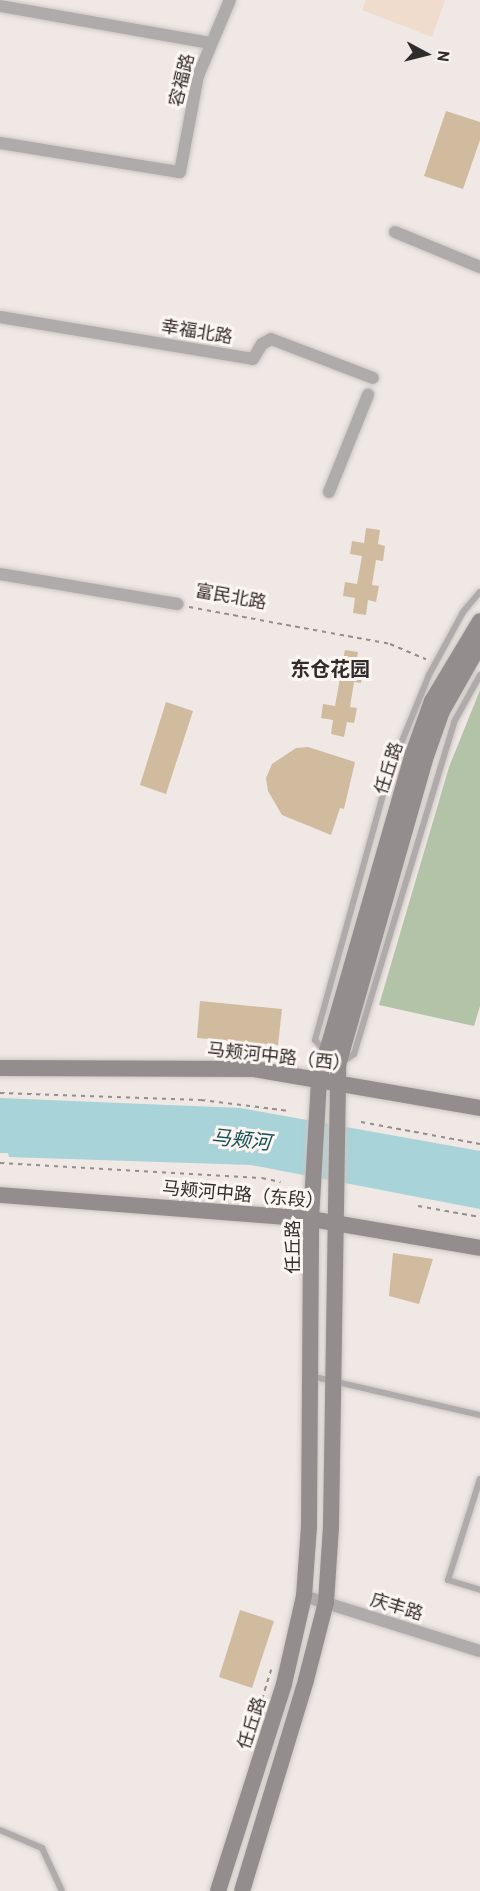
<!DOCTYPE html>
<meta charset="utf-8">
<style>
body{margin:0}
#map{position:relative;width:480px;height:1891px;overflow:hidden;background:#efe8e4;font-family:Barlow,"Noto Sans SC",sans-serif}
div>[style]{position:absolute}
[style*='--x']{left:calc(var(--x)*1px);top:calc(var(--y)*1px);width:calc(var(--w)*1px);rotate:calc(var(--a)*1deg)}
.medical>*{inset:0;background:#efdccc}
.green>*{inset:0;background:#b2c3a7}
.water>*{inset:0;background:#a8d3d8}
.building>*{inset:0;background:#d0bb9f}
.path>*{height:2px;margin-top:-1px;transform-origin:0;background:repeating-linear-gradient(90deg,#938e8b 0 4.5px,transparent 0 9px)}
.roads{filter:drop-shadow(0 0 2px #ccc6c3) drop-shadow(0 0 2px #ccc6c3)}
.lane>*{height:6px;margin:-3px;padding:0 3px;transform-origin:3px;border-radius:3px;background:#afabab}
.street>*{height:12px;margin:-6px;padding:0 6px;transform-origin:6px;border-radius:6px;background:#afabab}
.secondary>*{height:16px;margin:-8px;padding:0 8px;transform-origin:8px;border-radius:8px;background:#938d8d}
span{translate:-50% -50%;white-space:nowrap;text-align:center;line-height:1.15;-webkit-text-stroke:6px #fdf5f1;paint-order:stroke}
.street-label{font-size:18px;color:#2f2c2b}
.neighbourhood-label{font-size:20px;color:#2f2c2b;font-weight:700}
.water-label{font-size:20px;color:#135056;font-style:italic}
.north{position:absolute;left:396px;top:24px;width:60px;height:60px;-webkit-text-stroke:4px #fdf5f1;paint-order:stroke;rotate:97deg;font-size:16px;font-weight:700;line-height:24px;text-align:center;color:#2f2c2b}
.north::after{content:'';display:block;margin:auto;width:21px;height:27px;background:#2f2c2b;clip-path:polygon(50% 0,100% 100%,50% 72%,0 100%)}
</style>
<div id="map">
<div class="medical">
<i style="clip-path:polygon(366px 0,445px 0,432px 37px,362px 10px)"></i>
</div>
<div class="green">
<i style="clip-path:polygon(480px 690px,480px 1006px,474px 1026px,379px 1005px,449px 767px)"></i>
</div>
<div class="water">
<i style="clip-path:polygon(0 1098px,240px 1108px,480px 1151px,480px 1209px,251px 1165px,9px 1157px,8px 1153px,0 1153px)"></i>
</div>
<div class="building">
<i style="clip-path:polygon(446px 111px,480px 122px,480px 140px,463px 189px,424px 176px)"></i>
<i style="clip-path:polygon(366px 528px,380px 530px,378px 544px,385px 546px,383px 561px,376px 560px,372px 585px,379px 586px,376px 602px,368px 600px,366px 615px,353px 613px,355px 598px,343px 596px,345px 582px,357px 584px,362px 556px,350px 554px,352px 541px,364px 543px)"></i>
<i style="clip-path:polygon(345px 650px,358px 652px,356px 666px,363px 668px,361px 683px,354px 682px,350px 707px,357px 708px,354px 723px,347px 722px,344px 737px,331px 734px,333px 720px,321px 718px,323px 704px,335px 706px,340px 678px,328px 676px,330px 662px,342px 664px)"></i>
<i style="clip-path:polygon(166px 702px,193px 711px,166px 794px,140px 785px)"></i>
<i style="clip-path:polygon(308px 747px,355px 762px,344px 809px,340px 808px,331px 835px,282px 815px,268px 791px,266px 778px,272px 764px,296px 748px)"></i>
<i style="clip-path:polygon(200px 1001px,282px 1009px,278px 1045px,197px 1038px)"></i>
<i style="clip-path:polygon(393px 1253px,433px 1259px,419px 1304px,389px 1296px)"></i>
<i style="clip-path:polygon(240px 1610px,274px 1621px,252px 1688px,219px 1677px)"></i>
</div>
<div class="path">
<i style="--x:189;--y:607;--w:204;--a:10.4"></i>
<i style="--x:390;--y:644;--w:39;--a:23"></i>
<i style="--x:0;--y:1093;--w:201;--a:2"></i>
<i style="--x:201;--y:1100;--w:89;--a:7.1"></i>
<i style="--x:361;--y:1122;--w:121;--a:10.5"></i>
<i style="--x:0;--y:1163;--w:262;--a:3.3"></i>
<i style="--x:262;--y:1178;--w:19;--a:12"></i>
<i style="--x:418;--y:1206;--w:63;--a:10.1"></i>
<i style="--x:254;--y:1725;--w:58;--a:-72.8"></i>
</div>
<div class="roads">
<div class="lane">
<i style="--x:324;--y:1050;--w:13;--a:-132"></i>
<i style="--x:315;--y:1040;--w:277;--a:-74.5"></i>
<i style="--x:389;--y:773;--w:106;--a:-67.8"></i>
<i style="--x:429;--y:675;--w:72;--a:-61.6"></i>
<i style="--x:463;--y:612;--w:26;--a:-50"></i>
<i style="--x:344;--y:1061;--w:12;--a:-35"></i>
<i style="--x:354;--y:1054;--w:347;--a:-73.2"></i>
<i style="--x:454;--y:722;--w:54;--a:-61"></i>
<i style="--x:311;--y:1376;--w:173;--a:13"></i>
<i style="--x:480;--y:1479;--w:106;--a:107.6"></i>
<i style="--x:448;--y:1580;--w:34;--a:17"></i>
<i style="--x:0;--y:1830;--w:46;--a:23.2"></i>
<i style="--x:42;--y:1848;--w:47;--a:65.1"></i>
</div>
<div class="street">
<i style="--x:0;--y:6;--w:213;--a:10"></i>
<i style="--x:0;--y:143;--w:182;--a:9.2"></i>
<i style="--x:180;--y:172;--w:98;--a:-79.4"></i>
<i style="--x:198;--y:76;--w:82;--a:-67.2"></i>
<i style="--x:395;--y:232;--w:92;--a:22.4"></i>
<i style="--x:0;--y:317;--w:256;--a:9.4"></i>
<i style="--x:253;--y:359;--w:17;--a:-59"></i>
<i style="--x:262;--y:344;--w:10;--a:-29"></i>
<i style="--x:271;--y:339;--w:109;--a:20.9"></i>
<i style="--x:329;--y:492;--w:105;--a:-68.1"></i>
<i style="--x:0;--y:574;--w:180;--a:9.6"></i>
<i style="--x:304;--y:1596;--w:184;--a:17.4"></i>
</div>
<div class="secondary">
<i style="--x:0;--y:1068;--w:254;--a:0.2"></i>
<i style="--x:254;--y:1069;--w:229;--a:9.8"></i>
<i style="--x:0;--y:1195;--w:312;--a:4.4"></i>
<i style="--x:311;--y:1219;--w:171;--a:9.7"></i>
<i style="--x:218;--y:1891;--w:217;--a:-72.3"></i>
<i style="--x:284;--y:1684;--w:90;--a:-77.2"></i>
<i style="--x:304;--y:1596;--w:70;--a:-85.9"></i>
<i style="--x:309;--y:1526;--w:307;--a:-89.6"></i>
<i style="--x:311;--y:1219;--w:140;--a:-86.7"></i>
<i style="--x:319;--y:1079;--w:338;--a:-73.9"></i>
<i style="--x:413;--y:754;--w:56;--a:-70.3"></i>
<i style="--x:432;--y:701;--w:93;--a:-59"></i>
<i style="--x:242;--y:1891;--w:220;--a:-73.1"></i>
<i style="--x:306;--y:1680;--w:81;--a:-75.6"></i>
<i style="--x:326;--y:1602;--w:76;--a:-86.2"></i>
<i style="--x:331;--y:1526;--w:461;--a:-89.1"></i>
<i style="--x:338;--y:1065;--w:318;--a:-74.1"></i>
<i style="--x:425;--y:759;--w:51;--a:-70.5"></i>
<i style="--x:442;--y:711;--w:77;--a:-60.4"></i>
</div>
</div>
<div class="street-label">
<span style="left:181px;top:80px;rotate:-76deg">容福路</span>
<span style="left:197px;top:331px;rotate:9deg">幸福北路</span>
<span style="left:231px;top:596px;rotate:10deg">富民北路</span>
<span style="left:388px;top:768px;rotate:-72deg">任丘路</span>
<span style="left:279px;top:1056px;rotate:6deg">马颊河中路（西）</span>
<span style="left:243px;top:1194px;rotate:5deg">马颊河中路（东段）</span>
<span style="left:292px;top:1247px;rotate:-90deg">任丘路</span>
<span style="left:397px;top:1606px;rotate:17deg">庆丰路</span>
<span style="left:251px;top:1723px;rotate:-72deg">任丘路</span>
</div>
<div class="neighbourhood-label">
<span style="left:330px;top:668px">东仓花园</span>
</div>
<div class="water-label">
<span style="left:241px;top:1139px;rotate:6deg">马颊河</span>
</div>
<div class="north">N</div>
</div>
